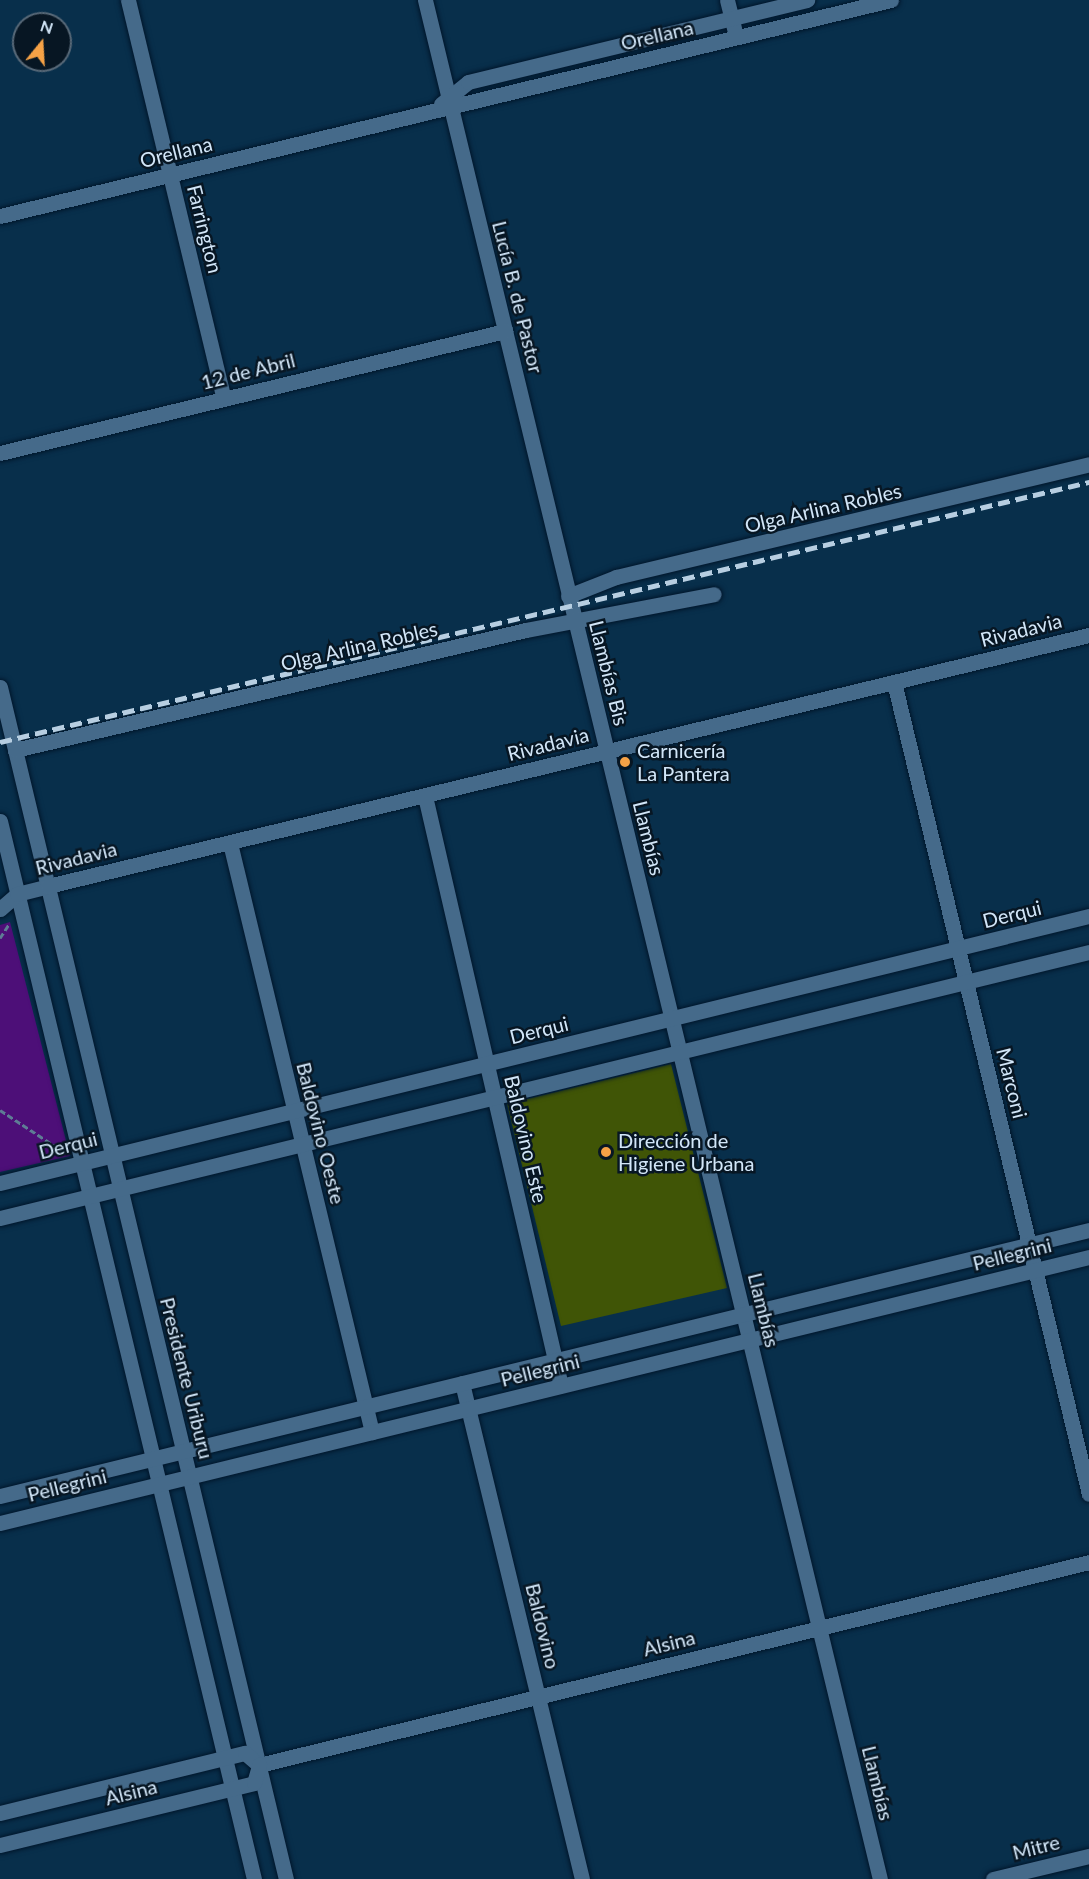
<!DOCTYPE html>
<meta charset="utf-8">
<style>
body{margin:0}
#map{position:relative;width:1089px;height:1879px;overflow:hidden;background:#082f4b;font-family:Lato,sans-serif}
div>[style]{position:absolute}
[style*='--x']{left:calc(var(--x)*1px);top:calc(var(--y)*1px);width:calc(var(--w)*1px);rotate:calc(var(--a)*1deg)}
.green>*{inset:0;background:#4d0f78}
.building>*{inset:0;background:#405506}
.path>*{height:3px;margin-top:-1.5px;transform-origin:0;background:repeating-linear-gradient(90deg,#5e7d95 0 6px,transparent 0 9px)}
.roads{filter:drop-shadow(0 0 2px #00162b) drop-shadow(0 0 2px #00162b)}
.minor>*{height:15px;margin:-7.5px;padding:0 7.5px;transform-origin:7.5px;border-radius:7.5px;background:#456a8a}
.rail>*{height:4.5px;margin-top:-2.25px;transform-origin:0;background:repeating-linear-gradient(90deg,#b7cee1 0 12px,transparent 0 18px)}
.dots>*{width:16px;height:16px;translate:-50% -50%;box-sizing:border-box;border:3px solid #071623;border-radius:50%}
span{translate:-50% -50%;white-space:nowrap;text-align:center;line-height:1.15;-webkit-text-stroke:5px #071623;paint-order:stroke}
.street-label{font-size:20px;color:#d2e6f8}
.poi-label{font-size:20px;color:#d2e6f8}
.left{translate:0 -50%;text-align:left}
.north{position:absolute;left:12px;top:12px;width:60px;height:60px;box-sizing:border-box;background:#071623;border:2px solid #586978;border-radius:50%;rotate:18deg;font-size:16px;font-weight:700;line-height:24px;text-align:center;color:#d2e6f8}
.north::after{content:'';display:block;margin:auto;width:21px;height:27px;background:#f6a246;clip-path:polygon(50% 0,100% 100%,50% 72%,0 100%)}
</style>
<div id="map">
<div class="green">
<i style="clip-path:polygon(10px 922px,70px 1156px,0 1172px,0 925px)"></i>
</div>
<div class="building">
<i style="clip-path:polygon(671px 1064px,727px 1288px,561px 1326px,507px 1104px)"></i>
</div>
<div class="path">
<i style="--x:0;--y:938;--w:17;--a:-57"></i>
<i style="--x:0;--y:1110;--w:77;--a:33.3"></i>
</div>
<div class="roads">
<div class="minor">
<i style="--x:128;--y:0;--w:410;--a:76.5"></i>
<i style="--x:425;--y:0;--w:1933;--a:76.39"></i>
<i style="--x:727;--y:0;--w:30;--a:76"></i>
<i style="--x:441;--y:104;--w:35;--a:-39"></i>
<i style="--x:468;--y:82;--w:349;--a:-13.6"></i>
<i style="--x:0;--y:216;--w:917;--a:-13.63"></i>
<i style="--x:0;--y:453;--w:520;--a:-13.58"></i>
<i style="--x:568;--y:596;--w:52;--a:-21.6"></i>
<i style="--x:616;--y:577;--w:486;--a:-13.4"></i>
<i style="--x:894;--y:682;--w:835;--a:76.5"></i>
<i style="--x:0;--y:687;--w:1226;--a:76.51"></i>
<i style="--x:15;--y:750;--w:525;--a:-13.22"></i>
<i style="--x:526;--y:630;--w:191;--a:-10.8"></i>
<i style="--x:425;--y:796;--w:605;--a:77.02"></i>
<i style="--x:0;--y:821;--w:1088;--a:76.5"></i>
<i style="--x:230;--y:843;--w:606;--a:76.45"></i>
<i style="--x:0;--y:909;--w:23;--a:-41"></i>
<i style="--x:17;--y:894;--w:32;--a:-14"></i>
<i style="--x:48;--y:886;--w:1071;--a:-13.56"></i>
<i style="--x:0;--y:1183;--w:1121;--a:-13.78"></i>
<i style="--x:0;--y:1218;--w:1121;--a:-13.73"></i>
<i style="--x:462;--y:1383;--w:510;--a:76.4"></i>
<i style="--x:0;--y:1496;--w:1121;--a:-13.73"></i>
<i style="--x:0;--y:1523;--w:1121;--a:-13.73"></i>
<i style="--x:259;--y:1765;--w:854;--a:-13.74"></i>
<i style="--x:0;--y:1813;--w:252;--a:-13.8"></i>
<i style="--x:245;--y:1753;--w:18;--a:41"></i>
<i style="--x:0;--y:1845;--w:261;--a:-13.7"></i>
<i style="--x:254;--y:1783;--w:19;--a:-74"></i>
<i style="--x:993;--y:1879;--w:99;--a:-13.5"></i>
</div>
</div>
<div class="rail">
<i style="--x:0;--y:742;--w:1120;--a:-13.43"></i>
</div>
<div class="dots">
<i style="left:625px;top:762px;background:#f6a246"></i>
<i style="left:606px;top:1152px;background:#f6a246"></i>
</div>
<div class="street-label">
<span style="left:657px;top:35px;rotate:-13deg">Orellana</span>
<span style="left:176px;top:152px;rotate:-14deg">Orellana</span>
<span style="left:205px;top:229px;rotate:76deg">Farrington</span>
<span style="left:518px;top:297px;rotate:76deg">Lucía B. de Pastor</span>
<span style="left:248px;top:371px;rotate:-14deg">12 de Abril</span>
<span style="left:823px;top:508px;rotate:-13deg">Olga Arlina Robles</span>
<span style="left:1021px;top:630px;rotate:-14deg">Rivadavia</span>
<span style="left:359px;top:646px;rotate:-13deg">Olga Arlina Robles</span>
<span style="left:609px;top:673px;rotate:76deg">Llambías Bis</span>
<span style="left:548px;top:744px;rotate:-14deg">Rivadavia</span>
<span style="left:649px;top:838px;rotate:76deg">Llambías</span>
<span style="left:76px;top:858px;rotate:-14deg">Rivadavia</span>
<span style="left:1012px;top:914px;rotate:-14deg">Derqui</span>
<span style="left:539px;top:1030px;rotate:-14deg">Derqui</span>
<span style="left:1012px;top:1083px;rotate:76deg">Marconi</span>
<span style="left:321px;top:1133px;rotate:76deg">Baldovino Oeste</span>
<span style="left:526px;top:1139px;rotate:77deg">Baldovino Este</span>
<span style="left:68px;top:1145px;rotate:-14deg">Derqui</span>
<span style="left:1012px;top:1254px;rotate:-14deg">Pellegrini</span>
<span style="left:764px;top:1310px;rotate:76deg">Llambías</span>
<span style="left:540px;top:1370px;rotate:-14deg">Pellegrini</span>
<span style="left:187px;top:1378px;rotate:76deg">Presidente Uriburu</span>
<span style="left:67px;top:1485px;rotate:-14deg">Pellegrini</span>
<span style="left:543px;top:1626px;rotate:76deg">Baldovino</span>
<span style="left:669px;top:1643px;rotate:-14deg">Alsina</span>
<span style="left:878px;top:1783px;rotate:76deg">Llambías</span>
<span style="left:131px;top:1792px;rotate:-14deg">Alsina</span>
<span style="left:1036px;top:1847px;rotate:-14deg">Mitre</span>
</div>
<div class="poi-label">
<span class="left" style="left:637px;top:762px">Carnicería<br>La Pantera</span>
<span class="left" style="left:618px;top:1152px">Dirección de<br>Higiene Urbana</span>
</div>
<div class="north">N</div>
</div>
